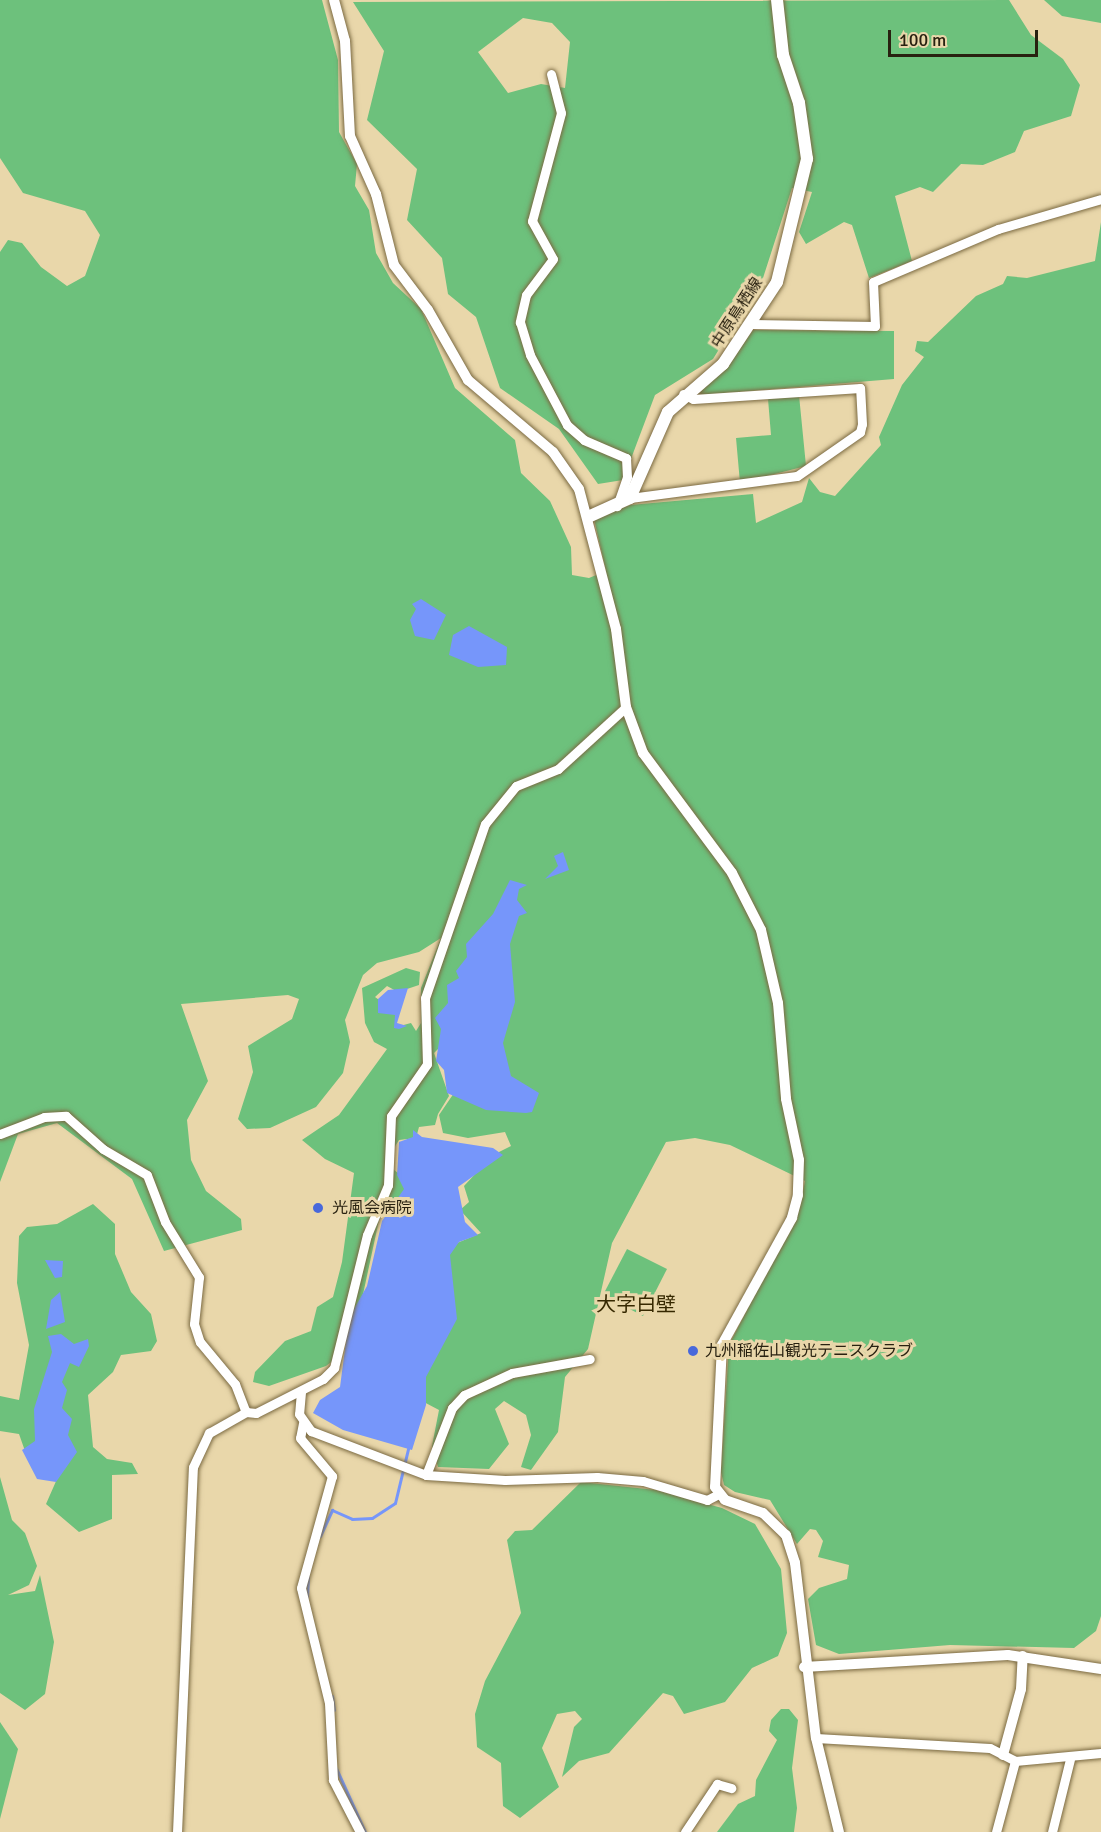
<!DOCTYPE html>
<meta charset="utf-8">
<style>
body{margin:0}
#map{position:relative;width:1101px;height:1832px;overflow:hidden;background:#e9d7aa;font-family:Signika,"Noto Sans JP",sans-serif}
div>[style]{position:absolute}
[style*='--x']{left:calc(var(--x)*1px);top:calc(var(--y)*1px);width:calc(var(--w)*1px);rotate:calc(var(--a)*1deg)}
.green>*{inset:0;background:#6dc17c}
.water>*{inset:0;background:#7696fa}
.stream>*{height:3px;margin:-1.5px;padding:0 1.5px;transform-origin:1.5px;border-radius:1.5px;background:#7696fa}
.roads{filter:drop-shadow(0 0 2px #7b6a42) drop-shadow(0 0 2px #7b6a42)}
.minor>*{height:9px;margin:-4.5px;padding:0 4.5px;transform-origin:4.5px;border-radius:4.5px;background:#fff}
.tertiary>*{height:10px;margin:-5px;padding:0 5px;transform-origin:5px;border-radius:5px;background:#fff}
.secondary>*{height:12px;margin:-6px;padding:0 6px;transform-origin:6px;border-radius:6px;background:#fff}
.dots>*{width:16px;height:16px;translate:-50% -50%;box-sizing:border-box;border:3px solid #e9d7aa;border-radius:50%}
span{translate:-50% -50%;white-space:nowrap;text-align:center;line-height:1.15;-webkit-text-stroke:6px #e9d7aa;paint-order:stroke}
.street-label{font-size:16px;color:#282110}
.poi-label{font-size:16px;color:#282110}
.left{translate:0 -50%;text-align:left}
.quarter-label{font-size:20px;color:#362800}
.scale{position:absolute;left:888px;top:30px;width:150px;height:27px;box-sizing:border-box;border:3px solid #282110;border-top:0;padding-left:8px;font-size:18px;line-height:21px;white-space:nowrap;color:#282110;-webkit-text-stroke:4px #e9d7aa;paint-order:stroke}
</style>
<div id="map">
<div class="green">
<i style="clip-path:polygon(0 0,322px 0,338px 60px,339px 132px,357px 164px,355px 186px,369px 210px,376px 253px,393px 283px,421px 309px,455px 388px,515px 440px,521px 473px,550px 501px,571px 547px,572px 575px,589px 578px,606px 571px,594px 519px,630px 505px,753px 494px,756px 523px,802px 502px,809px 478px,820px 492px,835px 496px,881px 445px,879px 437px,902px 385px,924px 357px,915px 351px,917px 341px,928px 342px,976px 296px,1003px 284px,1007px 276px,1027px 278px,1095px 261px,1101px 222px,1101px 1616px,1096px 1631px,1074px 1648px,950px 1645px,839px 1654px,816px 1645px,808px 1599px,819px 1588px,847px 1579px,849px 1565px,818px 1557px,823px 1541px,816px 1530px,810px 1529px,797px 1544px,770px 1500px,735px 1492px,724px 1485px,721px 1472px,729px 1345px,800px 1207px,805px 1181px,730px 1145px,695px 1138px,666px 1142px,612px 1243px,588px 1349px,565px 1377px,558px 1432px,531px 1470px,521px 1467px,531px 1435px,526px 1415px,504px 1401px,495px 1409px,509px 1444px,489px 1469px,438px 1467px,432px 1446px,439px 1410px,420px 1400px,450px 1246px,481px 1233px,460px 1210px,469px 1202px,464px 1186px,493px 1155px,511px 1146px,505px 1132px,468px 1138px,443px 1133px,439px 1115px,454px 1093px,525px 1090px,506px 1073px,501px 1047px,497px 913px,462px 977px,443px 1044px,434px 1053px,449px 1096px,438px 1114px,435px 1125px,419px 1127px,416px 1138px,399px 1140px,394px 1148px,393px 1169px,404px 1178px,406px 1188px,399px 1205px,384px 1210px,379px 1220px,362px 1299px,338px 1357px,326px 1366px,269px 1386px,253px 1382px,255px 1372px,285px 1341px,311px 1331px,317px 1307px,333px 1297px,342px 1262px,354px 1173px,325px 1159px,302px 1140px,339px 1115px,387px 1049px,374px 1042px,365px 1023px,362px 988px,406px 968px,420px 972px,419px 985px,398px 992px,387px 986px,375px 997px,396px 1012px,396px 1027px,411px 1023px,416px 1031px,421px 1023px,421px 988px,441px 938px,419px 952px,377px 963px,363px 975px,345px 1020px,350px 1042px,343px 1073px,316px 1107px,270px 1128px,247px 1129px,238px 1119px,253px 1072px,248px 1046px,292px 1019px,299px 999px,288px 995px,181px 1004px,208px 1081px,187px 1120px,191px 1160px,206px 1191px,241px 1219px,242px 1230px,164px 1251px,132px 1179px,57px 1123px,18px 1134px,0 1182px,0 252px,8px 240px,22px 243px,41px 267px,67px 286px,85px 276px,100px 235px,85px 211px,23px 193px,0 158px)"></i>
<i style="clip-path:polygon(evenodd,1009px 0,1031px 35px,1063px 59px,1080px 85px,1071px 116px,1024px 131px,1015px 152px,983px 165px,961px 164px,933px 192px,920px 187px,895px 196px,912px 261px,869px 278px,852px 225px,844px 222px,806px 244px,799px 232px,812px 192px,792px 188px,763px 278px,713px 359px,655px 395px,623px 480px,598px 484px,559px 429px,500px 388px,476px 317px,448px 294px,442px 258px,407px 220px,417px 169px,367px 120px,384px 51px,353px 2px,1009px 0,523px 18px,552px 23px,570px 42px,565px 88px,541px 84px,508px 93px,478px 52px,523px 18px)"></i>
<i style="clip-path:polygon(1044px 0,1101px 0,1101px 23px,1062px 16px)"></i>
<i style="clip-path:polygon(753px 330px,894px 331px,894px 379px,701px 395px,699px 388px,725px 370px)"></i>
<i style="clip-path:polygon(799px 395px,806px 466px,740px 483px,736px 438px,771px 435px,768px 399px)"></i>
<i style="clip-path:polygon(93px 1204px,115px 1224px,115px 1254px,131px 1292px,151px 1314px,157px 1341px,151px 1351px,121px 1355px,113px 1372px,88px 1395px,93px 1447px,107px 1459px,132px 1463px,138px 1474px,112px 1475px,112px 1519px,79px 1532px,46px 1504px,57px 1479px,58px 1340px,36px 1449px,25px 1451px,19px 1434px,0 1431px,0 1396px,19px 1400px,29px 1345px,17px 1283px,19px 1236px,27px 1227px,57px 1224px)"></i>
<i style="clip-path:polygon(627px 1249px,667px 1269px,643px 1316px,603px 1295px)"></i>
<i style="clip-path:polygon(0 1477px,12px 1520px,25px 1533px,37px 1566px,29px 1585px,8px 1595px,35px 1591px,40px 1575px,54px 1642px,45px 1694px,25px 1710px,0 1693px)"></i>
<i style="clip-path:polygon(581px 1482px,656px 1490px,722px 1508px,755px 1524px,781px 1569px,787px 1633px,778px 1656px,752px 1668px,725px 1702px,684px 1714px,673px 1696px,663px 1693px,609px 1753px,579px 1761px,562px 1777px,574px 1727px,582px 1719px,575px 1711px,557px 1714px,542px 1748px,559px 1787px,520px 1818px,503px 1806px,501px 1763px,477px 1747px,475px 1714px,485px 1681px,521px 1613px,507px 1540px,515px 1531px,532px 1530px)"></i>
<i style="clip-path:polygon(781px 1709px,789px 1709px,798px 1720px,792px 1768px,797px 1808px,794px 1832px,717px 1832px,738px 1804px,755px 1796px,756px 1780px,777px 1740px,769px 1731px,771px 1720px)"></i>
<i style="clip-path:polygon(0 1722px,18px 1749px,0 1819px)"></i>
</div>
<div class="water">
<i style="clip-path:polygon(421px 599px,446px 615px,434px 640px,415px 636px,410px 620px,416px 609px,412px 604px)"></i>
<i style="clip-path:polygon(469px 626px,507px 647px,506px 665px,478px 667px,449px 655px,453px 635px)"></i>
<i style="clip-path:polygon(563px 852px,569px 870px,545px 879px,558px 866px,554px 856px)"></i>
<i style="clip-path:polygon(510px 880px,527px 885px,519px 889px,517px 900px,527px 913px,519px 916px,510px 944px,515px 1002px,503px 1043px,511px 1076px,539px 1093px,532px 1112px,526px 1113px,486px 1110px,447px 1093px,444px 1070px,436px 1061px,441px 1029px,435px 1018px,448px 1003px,447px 985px,459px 978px,456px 971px,467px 957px,466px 944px,493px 914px)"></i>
<i style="clip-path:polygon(408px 988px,397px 1023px,407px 1026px,399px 1029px,394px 1028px,395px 1015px,378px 1013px,378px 999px,388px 990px)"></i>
<i style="clip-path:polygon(413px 1130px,422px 1137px,493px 1148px,503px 1155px,458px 1187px,465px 1222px,478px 1235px,459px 1242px,450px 1255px,457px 1319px,426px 1377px,426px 1405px,412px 1450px,343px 1430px,313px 1413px,320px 1400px,340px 1387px,349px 1318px,367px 1286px,382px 1221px,404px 1189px,397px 1175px,399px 1142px,413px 1137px)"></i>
<i style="clip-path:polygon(45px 1260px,63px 1261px,62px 1277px,55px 1278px)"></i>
<i style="clip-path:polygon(60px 1292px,65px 1322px,46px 1329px,51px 1300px)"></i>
<i style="clip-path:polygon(61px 1334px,74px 1344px,88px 1339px,89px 1346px,79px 1367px,70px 1363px,62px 1382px,67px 1390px,62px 1408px,72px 1419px,68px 1435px,77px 1452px,56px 1482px,37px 1479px,22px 1450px,35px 1441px,34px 1409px,52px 1352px,48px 1336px)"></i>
</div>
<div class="stream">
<i style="--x:320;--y:1536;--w:29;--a:-65"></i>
<i style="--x:332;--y:1510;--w:22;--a:24"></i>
<i style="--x:352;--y:1519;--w:20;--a:-3"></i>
<i style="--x:372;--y:1518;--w:27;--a:-33"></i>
<i style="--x:395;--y:1503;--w:56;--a:-76.5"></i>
<i style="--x:307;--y:1597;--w:21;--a:-87"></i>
<i style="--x:332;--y:1696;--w:14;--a:82"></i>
<i style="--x:336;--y:1768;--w:70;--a:65.6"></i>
</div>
<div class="roads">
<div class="minor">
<i style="--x:551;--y:74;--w:40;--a:75.6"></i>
<i style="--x:561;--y:113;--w:112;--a:105"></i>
<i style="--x:532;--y:221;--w:43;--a:61.1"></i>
<i style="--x:553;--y:259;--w:45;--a:126.9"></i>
<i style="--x:526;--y:295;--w:28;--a:103"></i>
<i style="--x:520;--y:322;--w:34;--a:73"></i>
<i style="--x:530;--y:355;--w:79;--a:62.1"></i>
<i style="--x:567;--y:425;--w:23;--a:41"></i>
<i style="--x:584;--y:440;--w:46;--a:23.2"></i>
<i style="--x:626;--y:458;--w:19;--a:87"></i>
<i style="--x:627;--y:477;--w:31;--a:109"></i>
<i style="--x:752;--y:324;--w:123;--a:0.9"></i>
<i style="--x:875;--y:326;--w:44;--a:-92.6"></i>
<i style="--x:873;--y:282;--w:136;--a:-23"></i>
<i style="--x:998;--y:229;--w:107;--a:-16.2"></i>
<i style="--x:630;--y:498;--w:168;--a:-7.5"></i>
<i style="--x:797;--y:476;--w:77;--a:-34.9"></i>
<i style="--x:860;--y:432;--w:8;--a:-76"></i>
<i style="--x:862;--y:424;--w:36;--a:-93"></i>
<i style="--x:860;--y:388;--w:167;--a:176.2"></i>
<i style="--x:693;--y:399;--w:11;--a:-153"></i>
<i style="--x:0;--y:1134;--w:47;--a:-21.1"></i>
<i style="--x:44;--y:1117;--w:22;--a:-3"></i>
<i style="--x:66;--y:1116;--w:50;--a:41.7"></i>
<i style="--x:103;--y:1149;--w:51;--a:30.6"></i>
<i style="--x:147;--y:1175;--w:50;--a:69"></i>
<i style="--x:165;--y:1222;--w:65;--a:58.3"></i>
<i style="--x:199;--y:1277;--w:47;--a:96.1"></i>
<i style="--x:194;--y:1324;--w:19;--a:72"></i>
<i style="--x:200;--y:1342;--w:55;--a:50.2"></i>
<i style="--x:235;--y:1384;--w:30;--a:69"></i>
<i style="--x:246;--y:1412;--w:10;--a:6"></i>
<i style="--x:256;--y:1413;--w:75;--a:-26.9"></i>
<i style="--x:323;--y:1379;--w:16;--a:-45"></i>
<i style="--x:334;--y:1368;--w:137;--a:-76.1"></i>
<i style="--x:367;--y:1235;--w:54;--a:-67.2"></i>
<i style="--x:388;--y:1185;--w:69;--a:-87.5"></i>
<i style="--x:391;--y:1116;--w:63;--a:-55.3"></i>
<i style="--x:427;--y:1064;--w:66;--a:-91.7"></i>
<i style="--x:425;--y:998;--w:184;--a:-71"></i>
<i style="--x:485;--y:824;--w:49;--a:-50.8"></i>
<i style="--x:516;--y:786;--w:45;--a:-22"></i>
<i style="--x:558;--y:769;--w:92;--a:-42.4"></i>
<i style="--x:301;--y:1392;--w:22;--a:95"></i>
<i style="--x:299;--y:1414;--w:21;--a:55"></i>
<i style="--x:311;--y:1431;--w:123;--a:20.9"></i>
<i style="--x:426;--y:1475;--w:79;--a:3.6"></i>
<i style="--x:505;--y:1480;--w:92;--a:-1.9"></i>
<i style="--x:597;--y:1477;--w:46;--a:5"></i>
<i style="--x:643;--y:1481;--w:67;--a:16.5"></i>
<i style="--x:707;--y:1500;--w:13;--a:-27"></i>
<i style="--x:303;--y:1423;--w:15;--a:101"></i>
<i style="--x:300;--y:1438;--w:50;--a:49.9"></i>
<i style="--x:332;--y:1476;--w:116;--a:105.5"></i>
<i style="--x:301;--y:1588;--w:118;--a:76.3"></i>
<i style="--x:329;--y:1703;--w:77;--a:87"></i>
<i style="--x:333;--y:1780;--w:59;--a:62.6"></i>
<i style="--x:426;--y:1475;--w:72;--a:-68.8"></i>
<i style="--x:452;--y:1408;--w:18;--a:-47"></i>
<i style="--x:464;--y:1395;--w:53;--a:-24.6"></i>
<i style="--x:512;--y:1373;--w:79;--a:-10.2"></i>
<i style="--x:816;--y:1738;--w:174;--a:3.3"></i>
<i style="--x:990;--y:1748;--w:28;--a:27"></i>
<i style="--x:1015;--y:1761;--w:86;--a:-5.3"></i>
<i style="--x:177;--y:1832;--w:365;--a:-87.5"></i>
<i style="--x:193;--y:1467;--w:38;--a:-65"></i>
<i style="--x:209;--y:1433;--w:43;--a:-29.6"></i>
<i style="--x:685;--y:1832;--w:58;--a:-56.3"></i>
<i style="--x:717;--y:1784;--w:15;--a:16"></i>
<i style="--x:996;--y:1832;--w:73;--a:-75"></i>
<i style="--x:1052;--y:1832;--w:75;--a:-76.1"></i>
</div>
<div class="tertiary">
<i style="--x:334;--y:0;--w:42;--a:75"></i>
<i style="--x:345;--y:41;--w:95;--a:87"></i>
<i style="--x:350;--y:136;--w:64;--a:65.9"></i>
<i style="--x:376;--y:194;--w:73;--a:75.8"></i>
<i style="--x:394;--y:265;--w:56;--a:52.9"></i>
<i style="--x:428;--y:310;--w:81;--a:60.3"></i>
<i style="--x:468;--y:380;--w:111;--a:40.3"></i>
<i style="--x:553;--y:452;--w:45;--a:54.9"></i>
<i style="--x:579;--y:489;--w:145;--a:75.2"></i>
<i style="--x:616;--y:629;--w:79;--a:82.7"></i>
<i style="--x:626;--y:707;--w:49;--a:69.7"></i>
<i style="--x:643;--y:753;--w:149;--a:53.4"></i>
<i style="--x:732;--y:873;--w:64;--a:63"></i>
<i style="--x:761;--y:930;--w:75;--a:76.9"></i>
<i style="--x:778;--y:1003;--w:96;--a:85.2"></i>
<i style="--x:786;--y:1099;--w:62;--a:78"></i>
<i style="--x:799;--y:1160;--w:35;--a:92"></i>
<i style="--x:798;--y:1195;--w:24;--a:105"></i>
<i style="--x:792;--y:1218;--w:145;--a:118.9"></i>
<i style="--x:722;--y:1345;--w:142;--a:92.8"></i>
<i style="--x:715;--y:1487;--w:16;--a:52"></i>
<i style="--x:725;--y:1500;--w:40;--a:18.9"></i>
<i style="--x:763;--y:1513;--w:32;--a:44"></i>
<i style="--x:786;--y:1535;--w:29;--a:72"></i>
<i style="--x:795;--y:1563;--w:176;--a:83.2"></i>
<i style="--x:816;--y:1738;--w:97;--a:76.3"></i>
<i style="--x:804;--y:1667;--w:204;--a:-3.4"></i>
<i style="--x:1008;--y:1655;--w:94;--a:8.6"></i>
<i style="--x:1003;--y:1755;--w:68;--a:-74.7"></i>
<i style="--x:1021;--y:1689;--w:33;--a:-87"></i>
</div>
<div class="secondary">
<i style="--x:588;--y:517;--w:46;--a:-24.3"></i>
<i style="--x:630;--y:498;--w:94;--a:-66.2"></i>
<i style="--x:668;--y:412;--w:73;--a:-41.1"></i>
<i style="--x:723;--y:364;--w:98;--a:-56.6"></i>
<i style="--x:777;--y:282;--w:127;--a:-76.3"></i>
<i style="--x:807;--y:159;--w:57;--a:-98.1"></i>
<i style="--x:799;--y:103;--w:51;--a:-108.4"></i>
<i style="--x:783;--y:55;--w:55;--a:-96.2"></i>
</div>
</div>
<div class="dots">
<i style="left:318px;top:1208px;background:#4868db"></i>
<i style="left:693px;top:1351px;background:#4868db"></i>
</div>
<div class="street-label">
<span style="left:737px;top:313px;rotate:-57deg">中原鳥栖線</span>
</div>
<div class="poi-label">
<span class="left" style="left:332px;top:1208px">光風会病院</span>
<span class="left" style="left:705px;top:1351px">九州稲佐山観光テニスクラブ</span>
</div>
<div class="quarter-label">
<span style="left:636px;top:1304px">大字白壁</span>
</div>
<div class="scale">100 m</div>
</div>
